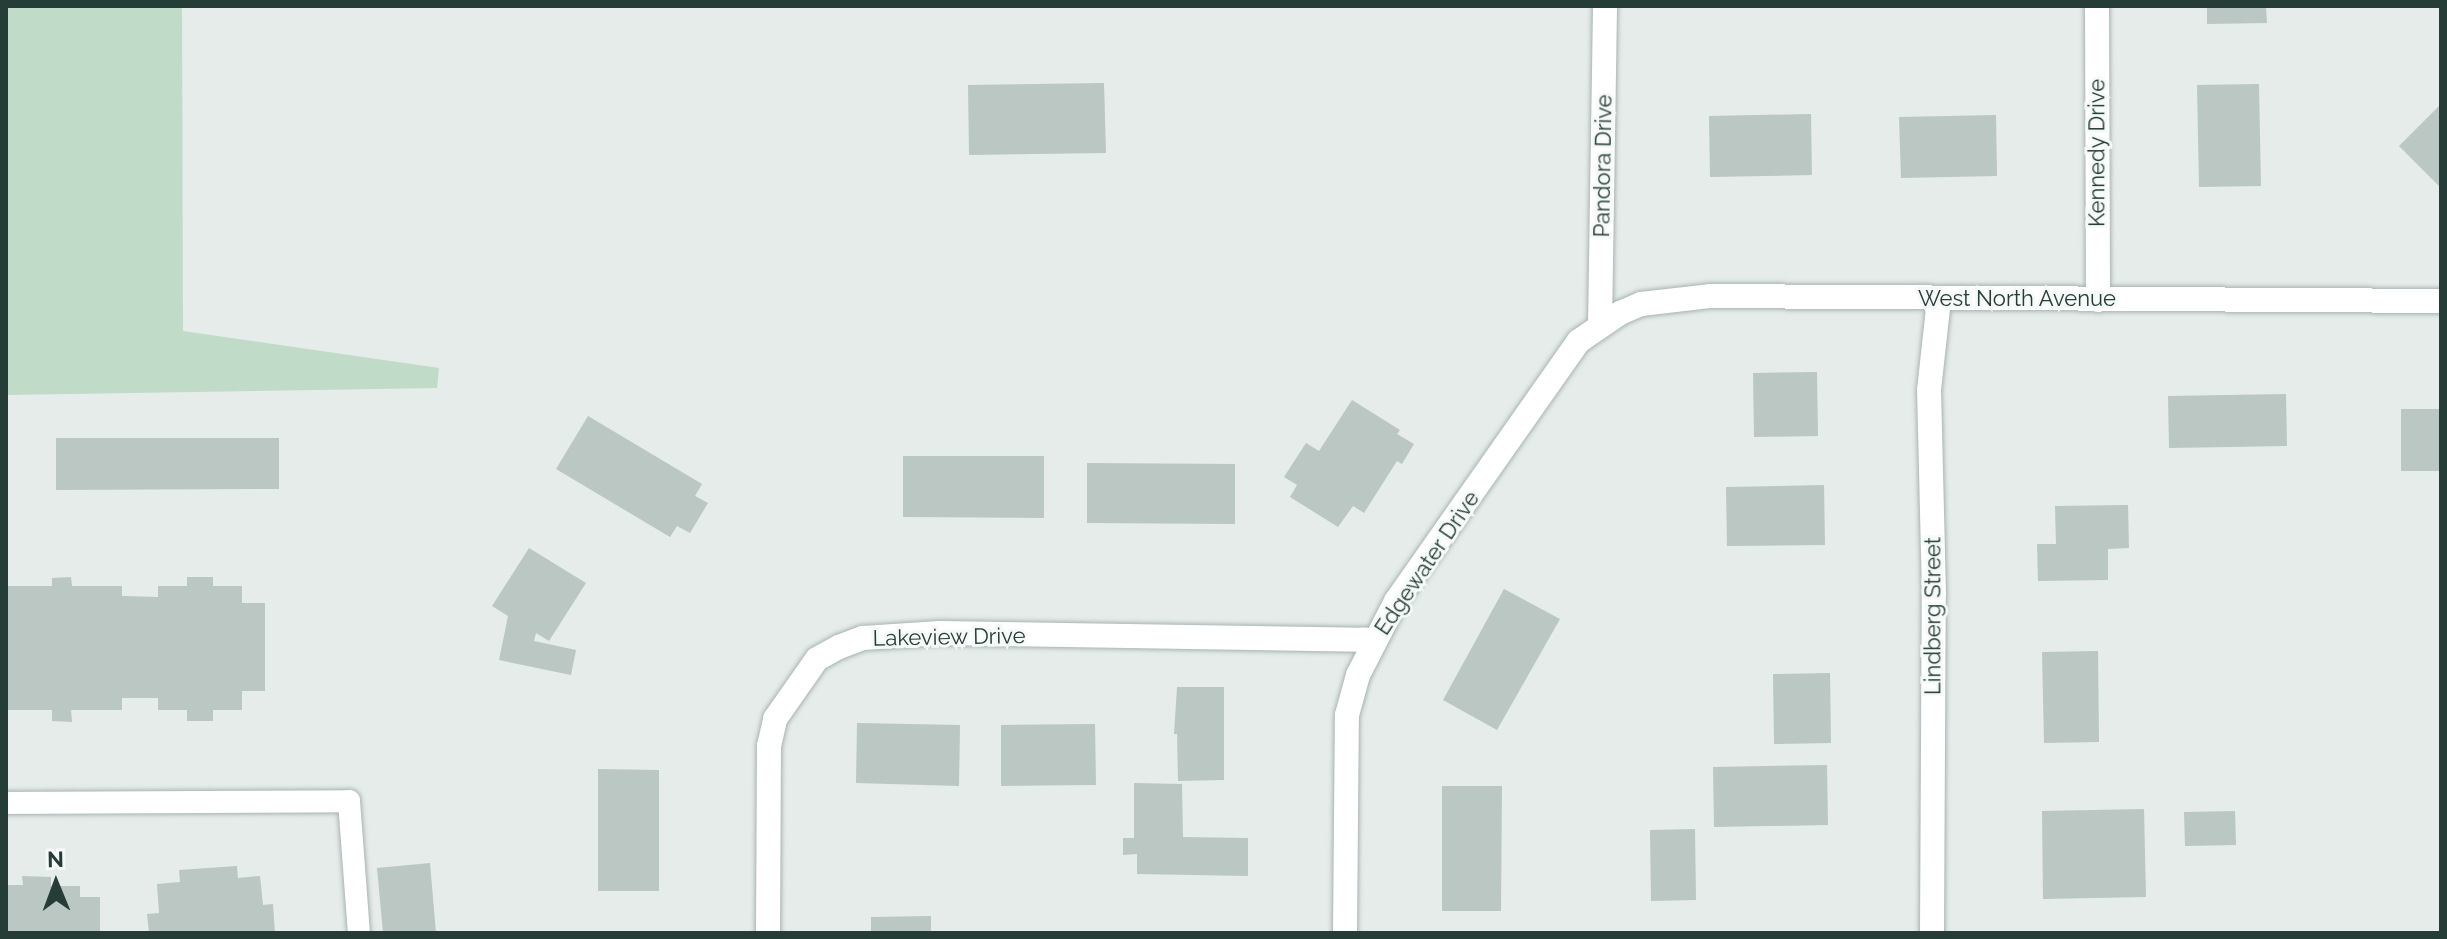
<!DOCTYPE html>
<style>
body{margin:0}
#map{position:relative;width:2447px;height:939px;overflow:hidden;background:#e5ece9;font-family:Raleway,sans-serif}
div>[style]{position:absolute}
[style*='--x']{left:calc(var(--x)*1px);top:calc(var(--y)*1px);width:calc(var(--w)*1px);rotate:calc(var(--a)*1deg)}
.green>*{inset:0;background:#c0dbc8}
.building>*{inset:0;background:#bac7c2}
.roads{filter:drop-shadow(0 0 2px #a8b4b0) drop-shadow(0 0 2px #a8b4b0)}
.service>*{height:22px;margin:-11px;padding:0 11px;transform-origin:11px;border-radius:11px;background:#fff}
.minor>*{height:24px;margin:-12px;padding:0 12px;transform-origin:12px;border-radius:12px;background:#fff}
span{translate:-50% -50%;white-space:nowrap;text-align:center;line-height:1.15;-webkit-text-stroke:6px #f5f9f7;paint-order:stroke}
.street-label{font-size:22px;color:#263c37}
.frame{position:absolute;inset:0;border:8px solid #263c37;pointer-events:none}
.north{position:absolute;left:16px;top:843px;width:80px;height:80px;-webkit-text-stroke:6px #f5f9f7;paint-order:stroke;rotate:359deg;font-size:22px;font-weight:700;line-height:32px;text-align:center;color:#263c37}
.north::after{content:'';display:block;margin:auto;width:28px;height:36px;background:#263c37;clip-path:polygon(50% 0,100% 100%,50% 72%,0 100%)}
</style>
<div id="map">
<div class="green">
<i style="clip-path:polygon(6px 6px,182px 6px,183px 331px,439px 368px,437px 388px,6px 395px)"></i>
</div>
<div class="building">
<i style="clip-path:polygon(2207px 6px,2266px 6px,2267px 23px,2207px 24px)"></i>
<i style="clip-path:polygon(1104px 83px,1106px 153px,969px 155px,968px 85px)"></i>
<i style="clip-path:polygon(2259px 84px,2261px 186px,2199px 187px,2197px 85px)"></i>
<i style="clip-path:polygon(2441px 104px,2441px 188px,2399px 146px)"></i>
<i style="clip-path:polygon(1811px 114px,1812px 175px,1710px 177px,1709px 116px)"></i>
<i style="clip-path:polygon(1996px 115px,1997px 176px,1901px 178px,1899px 117px)"></i>
<i style="clip-path:polygon(1817px 372px,1818px 436px,1754px 437px,1753px 373px)"></i>
<i style="clip-path:polygon(2286px 394px,2287px 446px,2169px 448px,2168px 396px)"></i>
<i style="clip-path:polygon(1352px 400px,1400px 430px,1397px 434px,1414px 444px,1402px 464px,1397px 461px,1364px 513px,1353px 506px,1338px 527px,1290px 497px,1297px 485px,1284px 477px,1306px 443px,1319px 451px)"></i>
<i style="clip-path:polygon(2401px 409px,2441px 409px,2441px 471px,2401px 471px)"></i>
<i style="clip-path:polygon(588px 416px,702px 484px,695px 496px,708px 503px,690px 533px,677px 526px,670px 537px,556px 469px)"></i>
<i style="clip-path:polygon(56px 438px,279px 438px,279px 489px,56px 490px)"></i>
<i style="clip-path:polygon(903px 456px,1044px 456px,1044px 518px,903px 517px)"></i>
<i style="clip-path:polygon(1087px 463px,1235px 464px,1235px 524px,1087px 523px)"></i>
<i style="clip-path:polygon(1824px 485px,1825px 545px,1727px 546px,1726px 487px)"></i>
<i style="clip-path:polygon(2128px 505px,2129px 548px,2108px 549px,2108px 580px,2038px 581px,2037px 544px,2056px 544px,2055px 506px)"></i>
<i style="clip-path:polygon(529px 548px,586px 583px,549px 641px,536px 633px,534px 641px,576px 650px,571px 675px,499px 660px,508px 616px,492px 606px)"></i>
<i style="clip-path:polygon(71px 577px,72px 586px,122px 586px,122px 596px,158px 597px,158px 586px,187px 586px,187px 577px,213px 577px,213px 586px,242px 586px,242px 603px,265px 603px,265px 691px,242px 691px,242px 710px,213px 710px,213px 721px,187px 721px,187px 710px,158px 710px,158px 698px,122px 698px,122px 710px,71px 710px,72px 722px,52px 721px,52px 710px,6px 710px,6px 586px,52px 586px,52px 578px)"></i>
<i style="clip-path:polygon(1504px 589px,1560px 619px,1497px 730px,1443px 700px)"></i>
<i style="clip-path:polygon(2098px 651px,2099px 742px,2044px 743px,2042px 652px)"></i>
<i style="clip-path:polygon(1830px 673px,1831px 743px,1774px 744px,1773px 674px)"></i>
<i style="clip-path:polygon(1177px 687px,1224px 687px,1224px 780px,1178px 781px,1177px 734px,1174px 734px)"></i>
<i style="clip-path:polygon(857px 723px,960px 725px,959px 786px,856px 783px)"></i>
<i style="clip-path:polygon(1095px 724px,1096px 785px,1001px 786px,1001px 725px)"></i>
<i style="clip-path:polygon(1827px 765px,1828px 825px,1714px 827px,1713px 767px)"></i>
<i style="clip-path:polygon(598px 769px,659px 770px,659px 891px,598px 891px)"></i>
<i style="clip-path:polygon(1134px 783px,1182px 784px,1183px 837px,1248px 838px,1248px 876px,1137px 874px,1137px 854px,1123px 855px,1123px 838px,1134px 838px)"></i>
<i style="clip-path:polygon(1442px 786px,1502px 786px,1501px 911px,1442px 911px)"></i>
<i style="clip-path:polygon(2144px 809px,2146px 897px,2043px 899px,2042px 811px)"></i>
<i style="clip-path:polygon(2235px 811px,2236px 845px,2185px 846px,2184px 812px)"></i>
<i style="clip-path:polygon(1695px 829px,1696px 900px,1651px 901px,1650px 830px)"></i>
<i style="clip-path:polygon(430px 863px,436px 933px,383px 933px,377px 868px)"></i>
<i style="clip-path:polygon(237px 866px,238px 878px,260px 876px,263px 905px,273px 904px,275px 933px,149px 933px,147px 914px,159px 913px,157px 884px,180px 882px,179px 870px)"></i>
<i style="clip-path:polygon(22px 876px,51px 877px,51px 886px,80px 886px,80px 897px,100px 897px,100px 933px,6px 933px,6px 885px,23px 885px)"></i>
<i style="clip-path:polygon(931px 916px,931px 933px,871px 933px,871px 917px)"></i>
</div>
<div class="roads">
<div class="service">
<i style="--x:6;--y:803;--w:343;--a:-0.3"></i>
<i style="--x:349;--y:801;--w:132;--a:85.7"></i>
</div>
<div class="minor">
<i style="--x:2097;--y:6;--w:294;--a:89.8"></i>
<i style="--x:1600;--y:326;--w:320;--a:-89.1"></i>
<i style="--x:768;--y:933;--w:187;--a:-89.7"></i>
<i style="--x:769;--y:746;--w:28;--a:-77"></i>
<i style="--x:775;--y:719;--w:73;--a:-55"></i>
<i style="--x:817;--y:659;--w:25;--a:-29"></i>
<i style="--x:839;--y:647;--w:26;--a:-21"></i>
<i style="--x:863;--y:638;--w:77;--a:-3.7"></i>
<i style="--x:940;--y:633;--w:434;--a:0.9"></i>
<i style="--x:1345;--y:933;--w:218;--a:-89.5"></i>
<i style="--x:1347;--y:715;--w:41;--a:-74.6"></i>
<i style="--x:1358;--y:675;--w:83;--a:-62.8"></i>
<i style="--x:1396;--y:601;--w:318;--a:-54.9"></i>
<i style="--x:1579;--y:341;--w:50;--a:-34.3"></i>
<i style="--x:1620;--y:313;--w:23;--a:-23"></i>
<i style="--x:1641;--y:304;--w:69;--a:-6.6"></i>
<i style="--x:1710;--y:296;--w:731;--a:0.39"></i>
<i style="--x:1932;--y:933;--w:339;--a:-89.7"></i>
<i style="--x:1934;--y:594;--w:204;--a:-91.4"></i>
<i style="--x:1929;--y:390;--w:92;--a:-83.7"></i>
</div>
</div>
<div class="street-label">
<span style="left:2097px;top:153px;rotate:-90deg">Kennedy Drive</span>
<span style="left:1603px;top:166px;rotate:-89deg">Pandora Drive</span>
<span style="left:2017px;top:299px">West North Avenue</span>
<span style="left:1427px;top:563px;rotate:-56deg">Edgewater Drive</span>
<span style="left:1933px;top:616px;rotate:-90deg">Lindberg Street</span>
<span style="left:949px;top:637px;rotate:-1deg">Lakeview Drive</span>
</div>
<div class="frame"></div>
<div class="north">N</div>
</div>
